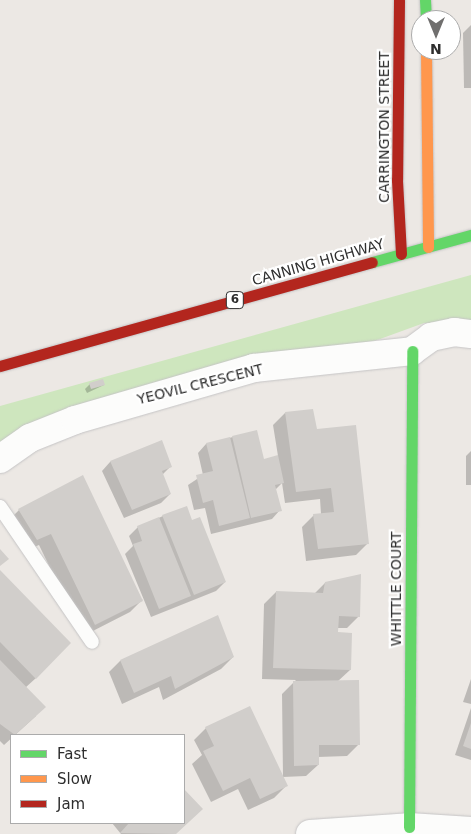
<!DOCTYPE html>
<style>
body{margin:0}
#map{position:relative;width:471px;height:834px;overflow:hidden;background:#ece8e4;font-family:"DejaVu Sans",sans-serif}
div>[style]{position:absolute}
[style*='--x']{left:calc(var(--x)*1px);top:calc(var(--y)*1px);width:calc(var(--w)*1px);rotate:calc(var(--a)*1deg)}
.green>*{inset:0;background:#cee6be}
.shadow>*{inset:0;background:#0003}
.building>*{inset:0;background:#d1cecb}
.roads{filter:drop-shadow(0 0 1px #c5c4c5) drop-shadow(0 0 1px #c5c4c5)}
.lane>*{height:14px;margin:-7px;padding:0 7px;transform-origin:7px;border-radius:7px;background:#fcfcfb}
.street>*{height:28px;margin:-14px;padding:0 14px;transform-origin:14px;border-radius:14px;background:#fcfcfb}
.fast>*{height:11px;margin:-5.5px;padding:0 5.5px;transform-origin:5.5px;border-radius:5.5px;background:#63d668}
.slow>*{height:11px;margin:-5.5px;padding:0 5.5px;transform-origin:5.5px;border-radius:5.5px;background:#ff974d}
.jam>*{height:11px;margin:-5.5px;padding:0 5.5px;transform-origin:5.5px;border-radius:5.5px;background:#b3261e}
span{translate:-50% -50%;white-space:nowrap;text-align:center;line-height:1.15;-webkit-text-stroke:4.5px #fff;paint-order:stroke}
.shield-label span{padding:1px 4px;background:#fff;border:1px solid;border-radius:4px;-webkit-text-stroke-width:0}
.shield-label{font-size:12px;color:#2e2e2e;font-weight:700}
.street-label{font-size:14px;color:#2e2e2e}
.legend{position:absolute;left:10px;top:734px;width:175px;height:90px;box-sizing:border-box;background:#fff;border:1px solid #ababab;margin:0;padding:6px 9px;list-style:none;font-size:15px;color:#2e2e2e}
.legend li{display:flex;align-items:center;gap:10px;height:25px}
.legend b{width:25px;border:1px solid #ababab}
.north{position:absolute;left:411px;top:10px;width:50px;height:50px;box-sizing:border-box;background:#fff;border:1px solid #ababab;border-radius:50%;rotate:180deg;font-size:14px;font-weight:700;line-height:20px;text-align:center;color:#2e2e2e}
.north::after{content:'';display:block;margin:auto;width:18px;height:22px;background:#706f6e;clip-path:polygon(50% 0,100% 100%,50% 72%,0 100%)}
</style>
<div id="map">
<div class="green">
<i style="clip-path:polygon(471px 275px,471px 323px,424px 323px,380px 339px,0 446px,0 406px)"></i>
</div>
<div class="shadow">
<i style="clip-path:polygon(471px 25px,471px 88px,464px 88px,463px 33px)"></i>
<i style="clip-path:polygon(90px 384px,104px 385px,87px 393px,85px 389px)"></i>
<i style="clip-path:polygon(285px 413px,316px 431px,368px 543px,356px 555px,306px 561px,302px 527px,314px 515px,321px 514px,320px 499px,285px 503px,282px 483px,275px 490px,280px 510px,272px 519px,211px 534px,205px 508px,194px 510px,188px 485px,203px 475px,198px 453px,206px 444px,256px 431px,263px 460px,278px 456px,273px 425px)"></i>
<i style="clip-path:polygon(161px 442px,171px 466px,162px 475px,170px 494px,161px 503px,124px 518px,102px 471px,110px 462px)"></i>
<i style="clip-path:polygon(471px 451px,471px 485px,466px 485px,466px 456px)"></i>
<i style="clip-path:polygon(19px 510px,141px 600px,143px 599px,130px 612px,83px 636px,39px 545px,25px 551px,7px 522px)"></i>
<i style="clip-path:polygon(163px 516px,225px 582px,216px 591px,151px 617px,125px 554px,133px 546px,129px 536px,138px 527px)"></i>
<i style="clip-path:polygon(0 572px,36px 678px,25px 688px,36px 716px,4px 745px,0 741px)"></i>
<i style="clip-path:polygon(325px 583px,359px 616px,347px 628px,337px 628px,337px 634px,350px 670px,337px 682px,359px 744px,347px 756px,318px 757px,318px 765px,306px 776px,283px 777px,282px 694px,296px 680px,262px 679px,264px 604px,276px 592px,315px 593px)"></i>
<i style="clip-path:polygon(233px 657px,221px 669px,163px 700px,159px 687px,122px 704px,109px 672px,120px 661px)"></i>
<i style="clip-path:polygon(471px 679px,471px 704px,463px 702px)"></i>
<i style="clip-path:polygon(471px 708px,471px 760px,455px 755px)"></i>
<i style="clip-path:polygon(206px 728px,286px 786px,274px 798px,248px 810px,238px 789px,211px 802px,192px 764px,202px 755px,194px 740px)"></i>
<i style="clip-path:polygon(184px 791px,201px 809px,175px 834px,121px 834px,112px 823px,184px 823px)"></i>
</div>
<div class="building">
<i style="clip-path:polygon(103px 379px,105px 385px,91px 389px,89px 383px)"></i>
<i style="clip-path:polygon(313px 409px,317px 429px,356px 425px,369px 544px,318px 549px,313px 514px,334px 512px,331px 488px,296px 492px,285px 412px)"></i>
<i style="clip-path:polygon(257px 430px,264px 459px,278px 455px,284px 483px,275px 485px,282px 511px,251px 518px,232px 436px)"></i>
<i style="clip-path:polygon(230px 437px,250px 518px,219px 526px,213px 500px,203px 503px,196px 475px,213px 471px,206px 443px)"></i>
<i style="clip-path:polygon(162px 440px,172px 467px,162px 471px,171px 494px,132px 510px,110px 461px)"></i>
<i style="clip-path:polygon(83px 475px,143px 601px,95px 625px,51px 534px,37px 540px,18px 509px)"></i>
<i style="clip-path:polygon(187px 506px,192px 520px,200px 517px,226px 582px,194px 595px,162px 515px)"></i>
<i style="clip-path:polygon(159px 517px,191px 596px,159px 609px,133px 544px,142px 541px,137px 526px)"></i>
<i style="clip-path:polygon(0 549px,9px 559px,0 566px)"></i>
<i style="clip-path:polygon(0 570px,71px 643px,36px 679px,0 642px)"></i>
<i style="clip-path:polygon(361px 574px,360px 617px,339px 616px,338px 632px,352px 633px,351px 670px,273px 668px,276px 591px,323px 593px,325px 582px)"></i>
<i style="clip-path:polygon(218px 615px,234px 657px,175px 689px,171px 676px,134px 693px,120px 660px)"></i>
<i style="clip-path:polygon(0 660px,46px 707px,15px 735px,0 724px)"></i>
<i style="clip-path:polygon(359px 680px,360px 745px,319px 745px,319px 765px,294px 766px,293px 681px)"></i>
<i style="clip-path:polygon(250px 706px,288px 786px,260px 799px,250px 778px,223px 791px,203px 751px,214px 746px,205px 727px)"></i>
<i style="clip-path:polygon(471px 723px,471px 749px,463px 746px)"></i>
<i style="clip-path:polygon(184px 789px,203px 809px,176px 834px,120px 833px,129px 823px,184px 823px)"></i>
</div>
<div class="roads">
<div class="lane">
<i style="--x:0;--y:507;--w:163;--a:55.7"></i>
</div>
<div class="street">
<i style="--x:0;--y:459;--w:37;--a:-35"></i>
<i style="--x:30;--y:438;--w:48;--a:-21.8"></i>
<i style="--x:75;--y:420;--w:186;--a:-16.2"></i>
<i style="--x:254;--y:368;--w:159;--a:-6.1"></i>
<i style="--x:412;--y:351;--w:24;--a:-36"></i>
<i style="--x:431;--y:337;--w:24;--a:-12"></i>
<i style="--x:454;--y:332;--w:17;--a:7"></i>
<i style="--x:310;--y:834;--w:99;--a:-4"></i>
<i style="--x:409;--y:827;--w:62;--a:3.7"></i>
</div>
<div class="fast">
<i style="--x:425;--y:0;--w:20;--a:87"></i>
<i style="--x:372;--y:262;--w:103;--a:-15.3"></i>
<i style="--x:409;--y:827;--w:476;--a:-89.6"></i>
</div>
<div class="slow">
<i style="--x:426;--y:50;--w:197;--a:89.4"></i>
</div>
<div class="jam">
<i style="--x:399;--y:0;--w:180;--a:90.6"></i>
<i style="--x:397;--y:180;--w:74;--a:86.9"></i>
<i style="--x:0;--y:366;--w:386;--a:-15.6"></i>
</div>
</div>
<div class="shield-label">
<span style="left:235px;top:300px">6</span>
</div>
<div class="street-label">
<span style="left:384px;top:127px;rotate:-90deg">CARRINGTON STREET</span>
<span style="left:318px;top:262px;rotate:-16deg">CANNING HIGHWAY</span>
<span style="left:200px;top:384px;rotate:-14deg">YEOVIL CRESCENT</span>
<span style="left:396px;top:589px;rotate:-90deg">WHITTLE COURT</span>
</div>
<ul class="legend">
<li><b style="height:6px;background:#63d668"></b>Fast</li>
<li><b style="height:6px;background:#ff974d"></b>Slow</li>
<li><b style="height:6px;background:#b3261e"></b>Jam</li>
</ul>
<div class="north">N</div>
</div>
